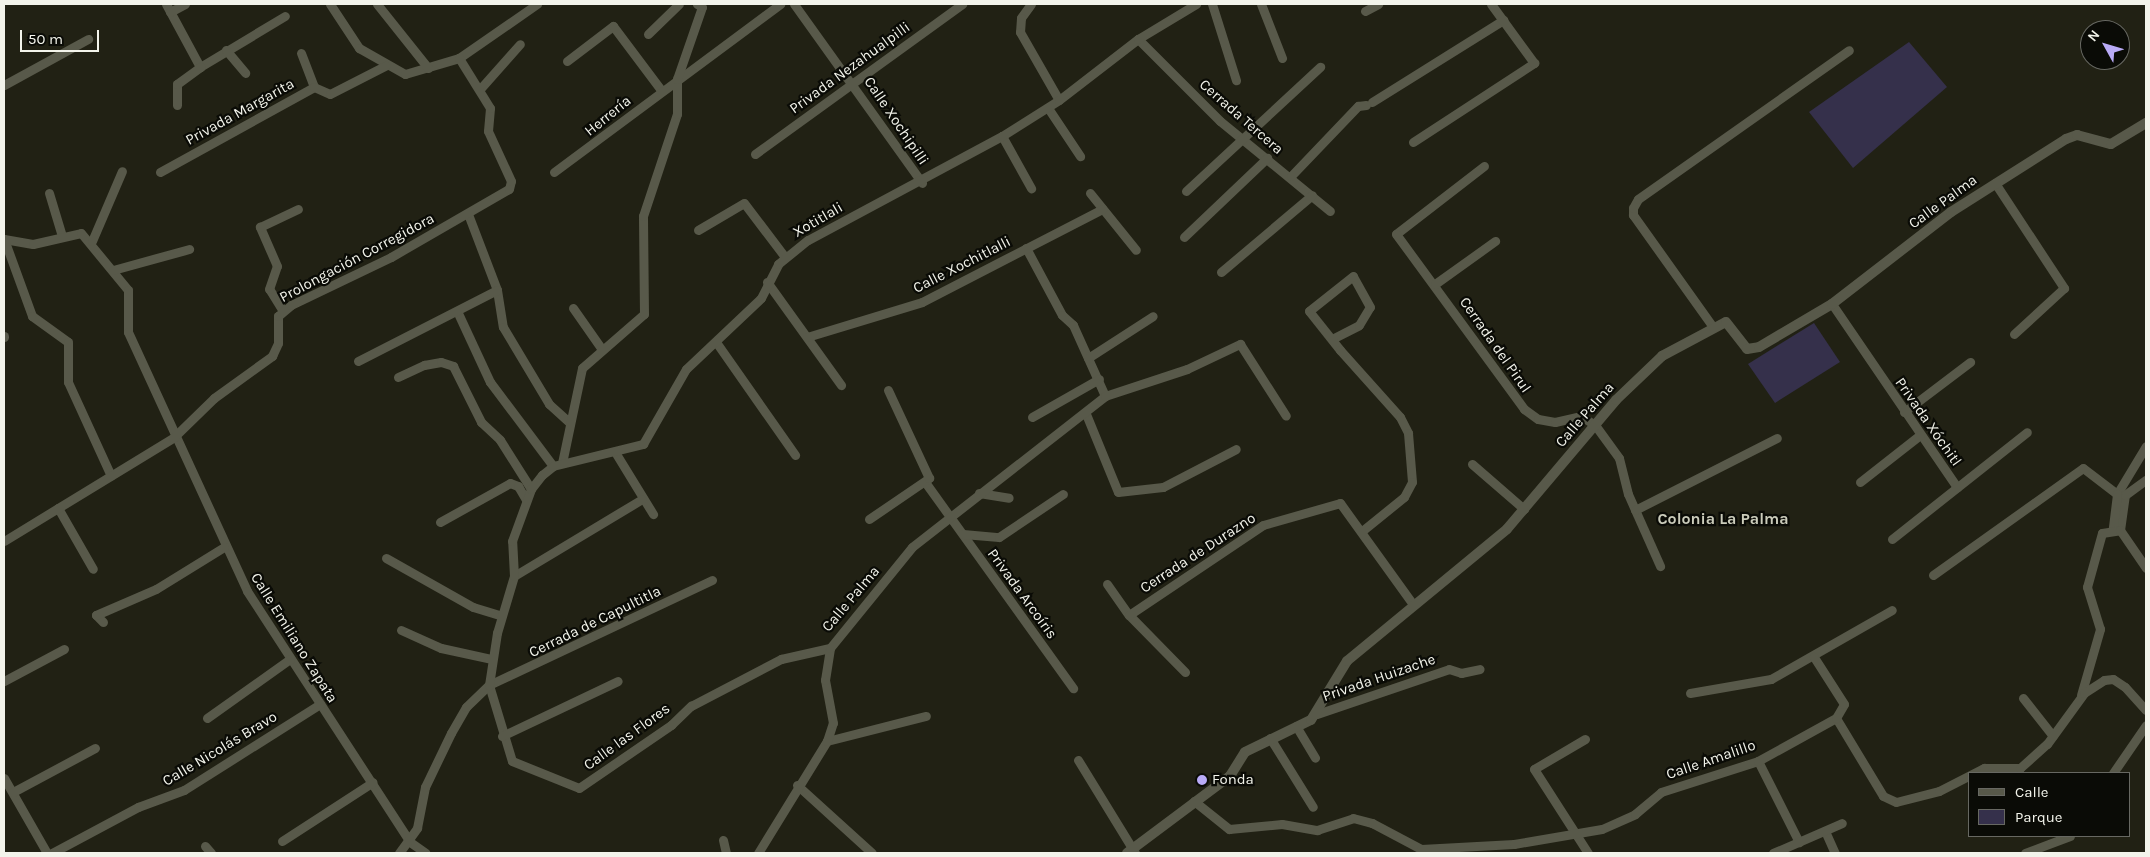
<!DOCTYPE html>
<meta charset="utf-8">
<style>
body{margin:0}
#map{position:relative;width:2150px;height:857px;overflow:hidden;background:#212114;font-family:Karla,sans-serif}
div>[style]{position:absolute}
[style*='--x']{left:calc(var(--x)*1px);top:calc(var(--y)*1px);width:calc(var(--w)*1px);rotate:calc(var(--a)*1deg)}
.green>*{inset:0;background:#35304b}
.minor>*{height:9px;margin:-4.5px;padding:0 4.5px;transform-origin:4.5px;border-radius:4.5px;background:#58594a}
.tertiary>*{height:10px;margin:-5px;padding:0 5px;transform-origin:5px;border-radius:5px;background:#58594a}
.dots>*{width:14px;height:14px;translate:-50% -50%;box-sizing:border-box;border:2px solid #0a0b06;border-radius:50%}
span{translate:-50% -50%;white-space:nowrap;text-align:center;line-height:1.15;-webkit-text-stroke:4.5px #0a0b06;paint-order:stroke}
.street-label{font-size:15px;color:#f3f4eb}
.poi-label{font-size:15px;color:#f3f4eb}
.left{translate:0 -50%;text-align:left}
.neighbourhood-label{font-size:16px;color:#cbccbb;font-weight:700}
.frame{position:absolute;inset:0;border:5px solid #f3f4eb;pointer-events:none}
.legend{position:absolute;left:1968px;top:772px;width:162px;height:65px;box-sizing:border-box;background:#0a0b06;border:1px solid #676862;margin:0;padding:6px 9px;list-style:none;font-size:15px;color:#f3f4eb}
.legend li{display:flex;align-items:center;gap:10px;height:25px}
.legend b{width:25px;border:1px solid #676862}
.north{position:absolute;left:2080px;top:20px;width:50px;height:50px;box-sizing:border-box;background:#0a0b06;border:1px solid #676862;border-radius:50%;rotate:309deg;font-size:14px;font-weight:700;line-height:20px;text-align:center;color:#f3f4eb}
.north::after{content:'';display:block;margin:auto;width:18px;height:22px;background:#b9abf7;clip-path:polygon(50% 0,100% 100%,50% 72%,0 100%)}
.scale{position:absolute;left:20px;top:30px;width:79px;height:22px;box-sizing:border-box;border:2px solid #f3f4eb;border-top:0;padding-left:6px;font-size:15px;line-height:18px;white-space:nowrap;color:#f3f4eb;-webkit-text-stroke:4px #0a0b06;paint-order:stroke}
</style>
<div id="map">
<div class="green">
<i style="clip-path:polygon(1909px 42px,1947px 87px,1853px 168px,1809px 112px)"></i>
<i style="clip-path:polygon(1814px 323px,1840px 362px,1775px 403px,1748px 364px)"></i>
</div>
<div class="minor">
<i style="--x:166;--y:4;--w:72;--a:61.6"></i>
<i style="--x:200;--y:67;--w:99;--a:-31"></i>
<i style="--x:330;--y:4;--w:53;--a:56.6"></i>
<i style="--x:359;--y:48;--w:53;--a:29.5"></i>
<i style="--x:405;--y:74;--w:56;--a:-16.5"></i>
<i style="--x:459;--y:58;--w:95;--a:-34.7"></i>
<i style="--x:377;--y:4;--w:82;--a:51.4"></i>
<i style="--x:794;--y:4;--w:220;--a:54.4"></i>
<i style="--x:1031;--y:4;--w:17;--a:126"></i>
<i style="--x:1021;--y:18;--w:14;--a:94"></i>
<i style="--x:1020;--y:32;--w:78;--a:60.2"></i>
<i style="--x:1212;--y:4;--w:80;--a:72.5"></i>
<i style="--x:1261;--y:4;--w:58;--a:68.7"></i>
<i style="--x:1365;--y:11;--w:15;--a:-28"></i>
<i style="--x:170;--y:12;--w:17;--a:-28"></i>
<i style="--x:648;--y:34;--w:43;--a:-44.1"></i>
<i style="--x:1138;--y:39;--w:116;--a:45"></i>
<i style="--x:1220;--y:121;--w:142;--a:39.3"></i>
<i style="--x:226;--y:50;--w:30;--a:50"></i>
<i style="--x:301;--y:53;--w:36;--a:69"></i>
<i style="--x:567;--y:61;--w:58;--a:-37.3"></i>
<i style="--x:613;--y:26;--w:80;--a:53.1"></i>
<i style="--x:4;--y:85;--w:96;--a:-28.7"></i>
<i style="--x:480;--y:89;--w:60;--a:-48.4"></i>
<i style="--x:1372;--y:102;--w:155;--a:-32"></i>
<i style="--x:177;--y:105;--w:21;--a:-90"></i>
<i style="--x:177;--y:84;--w:29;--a:-36"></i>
<i style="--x:1048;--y:108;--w:58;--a:56.3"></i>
<i style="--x:1002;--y:136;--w:60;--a:60.9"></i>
<i style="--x:1413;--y:142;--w:145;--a:-33.1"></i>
<i style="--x:1534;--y:63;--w:73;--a:-126.1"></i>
<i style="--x:755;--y:154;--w:256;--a:-35.9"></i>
<i style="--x:1484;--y:166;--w:111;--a:142.3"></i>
<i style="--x:1396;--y:234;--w:217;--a:53.8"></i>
<i style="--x:1524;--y:409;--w:17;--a:36"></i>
<i style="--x:1538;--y:419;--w:17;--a:10"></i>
<i style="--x:1555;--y:422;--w:27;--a:-13"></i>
<i style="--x:1581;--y:416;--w:17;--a:33"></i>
<i style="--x:1595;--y:425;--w:41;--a:54"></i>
<i style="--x:1619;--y:458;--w:37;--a:76"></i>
<i style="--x:1628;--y:494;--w:79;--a:66"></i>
<i style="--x:160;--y:172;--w:176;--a:-28.9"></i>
<i style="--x:314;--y:87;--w:17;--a:24"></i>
<i style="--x:330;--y:94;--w:62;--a:-27"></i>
<i style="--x:554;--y:172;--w:282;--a:-36.6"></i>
<i style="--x:1291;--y:176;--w:97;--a:-46.3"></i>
<i style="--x:1358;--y:106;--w:8;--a:-7"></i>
<i style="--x:1995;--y:183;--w:126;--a:56.7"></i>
<i style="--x:2064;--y:288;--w:68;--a:137.4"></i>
<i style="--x:1186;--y:191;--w:183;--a:-42.8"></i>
<i style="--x:49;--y:193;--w:45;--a:73.2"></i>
<i style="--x:1090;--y:193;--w:73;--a:51.1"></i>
<i style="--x:468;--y:214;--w:81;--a:69.1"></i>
<i style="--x:497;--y:290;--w:37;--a:81"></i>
<i style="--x:503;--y:327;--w:90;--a:59.1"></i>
<i style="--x:549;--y:404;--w:27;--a:42"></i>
<i style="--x:698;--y:230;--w:53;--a:-30.4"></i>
<i style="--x:744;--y:203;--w:68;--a:52.8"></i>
<i style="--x:1184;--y:237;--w:115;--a:-43.6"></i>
<i style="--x:4;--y:239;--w:29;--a:10"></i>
<i style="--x:33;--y:244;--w:49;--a:-12.9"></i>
<i style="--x:81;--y:233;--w:74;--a:50.5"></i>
<i style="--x:128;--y:290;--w:42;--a:90"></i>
<i style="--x:128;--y:332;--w:285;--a:65.3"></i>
<i style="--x:247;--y:591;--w:299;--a:57"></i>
<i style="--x:410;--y:842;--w:19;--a:35"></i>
<i style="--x:4;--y:239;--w:82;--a:70"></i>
<i style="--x:32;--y:316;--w:44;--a:35.8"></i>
<i style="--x:68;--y:342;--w:40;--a:90"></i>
<i style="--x:68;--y:382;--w:103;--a:65.4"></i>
<i style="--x:92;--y:241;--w:76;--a:-66.8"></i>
<i style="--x:1026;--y:248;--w:76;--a:61.8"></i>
<i style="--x:1062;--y:315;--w:15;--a:42"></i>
<i style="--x:1073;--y:325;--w:78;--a:65.7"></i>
<i style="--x:113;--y:270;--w:79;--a:-15.4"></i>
<i style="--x:1221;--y:272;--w:119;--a:-40.2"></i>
<i style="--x:767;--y:282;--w:127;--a:54.3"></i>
<i style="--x:1435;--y:284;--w:74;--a:-35.6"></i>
<i style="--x:1832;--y:304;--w:222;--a:55.7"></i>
<i style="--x:573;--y:308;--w:49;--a:55"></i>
<i style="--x:283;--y:311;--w:26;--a:-122"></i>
<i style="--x:269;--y:289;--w:24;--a:-71"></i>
<i style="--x:277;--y:266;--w:43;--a:-113.6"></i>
<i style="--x:260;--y:227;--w:42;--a:-25.3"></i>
<i style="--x:457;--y:311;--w:78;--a:65.1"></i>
<i style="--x:490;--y:382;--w:105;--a:53.1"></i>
<i style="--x:1713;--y:327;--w:138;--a:-125.5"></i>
<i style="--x:1633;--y:215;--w:7;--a:-90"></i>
<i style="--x:1633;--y:208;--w:10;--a:-61"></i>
<i style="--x:1638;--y:199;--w:258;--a:-35.2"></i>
<i style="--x:4;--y:336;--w:1;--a:90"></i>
<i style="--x:807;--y:337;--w:120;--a:-16.9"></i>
<i style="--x:922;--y:302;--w:203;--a:-27.3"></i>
<i style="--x:1332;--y:339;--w:30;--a:-27"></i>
<i style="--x:1359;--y:325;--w:21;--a:-59"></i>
<i style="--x:1370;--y:307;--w:35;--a:-119"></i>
<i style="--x:1353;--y:276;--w:56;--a:141.5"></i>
<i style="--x:1309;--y:311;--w:50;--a:51.5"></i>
<i style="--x:1340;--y:350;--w:90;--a:48.2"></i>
<i style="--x:1400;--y:417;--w:18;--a:63"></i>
<i style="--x:1408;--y:433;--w:49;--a:85.3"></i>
<i style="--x:1412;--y:482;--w:17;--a:118"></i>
<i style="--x:1404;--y:497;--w:54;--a:141"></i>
<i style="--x:716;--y:342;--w:138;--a:55"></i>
<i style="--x:1088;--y:358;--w:77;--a:-32.9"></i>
<i style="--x:358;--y:361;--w:156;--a:-27.1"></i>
<i style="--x:398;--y:377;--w:29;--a:-25"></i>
<i style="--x:424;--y:365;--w:17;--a:-10"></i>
<i style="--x:441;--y:362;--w:13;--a:18"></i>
<i style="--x:453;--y:366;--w:63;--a:63.4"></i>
<i style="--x:481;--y:422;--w:26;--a:43"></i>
<i style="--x:500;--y:440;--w:58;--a:57.7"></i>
<i style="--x:1904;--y:412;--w:83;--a:-37.1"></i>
<i style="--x:1086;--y:414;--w:84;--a:67.7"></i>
<i style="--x:1118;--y:492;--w:45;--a:-6.3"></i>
<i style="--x:1163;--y:487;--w:82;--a:-27.5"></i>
<i style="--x:1032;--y:417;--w:77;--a:-29.6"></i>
<i style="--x:615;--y:452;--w:73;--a:58.5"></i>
<i style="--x:562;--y:463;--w:97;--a:-78.1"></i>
<i style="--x:582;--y:368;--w:82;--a:-41.1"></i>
<i style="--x:644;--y:314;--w:98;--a:-90.6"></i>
<i style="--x:643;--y:216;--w:108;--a:-71.6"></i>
<i style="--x:677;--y:114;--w:35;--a:-90"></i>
<i style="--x:677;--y:79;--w:76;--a:-70.9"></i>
<i style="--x:702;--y:7;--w:6;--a:-149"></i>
<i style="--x:1472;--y:464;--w:69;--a:40.9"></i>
<i style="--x:925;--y:482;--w:254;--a:54.3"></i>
<i style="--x:1860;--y:482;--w:76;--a:-38.1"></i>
<i style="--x:979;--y:493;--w:30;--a:9"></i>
<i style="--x:2117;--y:494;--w:56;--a:-58.9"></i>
<i style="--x:58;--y:508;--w:70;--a:60.2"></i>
<i style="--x:1635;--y:510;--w:159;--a:-26.9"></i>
<i style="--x:869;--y:519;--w:73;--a:-34.3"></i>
<i style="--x:929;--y:478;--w:97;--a:-115"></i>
<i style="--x:440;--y:522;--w:80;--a:-29.1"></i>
<i style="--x:510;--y:483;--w:9;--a:21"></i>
<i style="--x:518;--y:486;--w:16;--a:60"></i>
<i style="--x:2120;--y:530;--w:35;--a:-82"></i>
<i style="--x:2125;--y:495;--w:26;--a:-36"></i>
<i style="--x:963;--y:534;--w:36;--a:5"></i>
<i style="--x:999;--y:537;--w:77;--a:-33.9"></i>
<i style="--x:1892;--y:539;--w:172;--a:-38.4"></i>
<i style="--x:4;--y:541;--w:198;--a:-31.4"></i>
<i style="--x:173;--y:438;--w:57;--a:-44.3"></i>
<i style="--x:214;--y:398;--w:72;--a:-35.9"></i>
<i style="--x:272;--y:356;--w:14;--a:-65"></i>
<i style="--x:278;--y:343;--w:27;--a:-90"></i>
<i style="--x:278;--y:316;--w:17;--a:-40"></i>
<i style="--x:291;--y:305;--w:111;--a:-25.6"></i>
<i style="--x:391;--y:257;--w:136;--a:-30"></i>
<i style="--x:509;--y:189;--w:8;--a:-76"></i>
<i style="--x:511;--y:181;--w:55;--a:-114.7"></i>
<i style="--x:488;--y:131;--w:23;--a:-85"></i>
<i style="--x:490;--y:108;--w:59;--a:-121.8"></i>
<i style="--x:386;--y:558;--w:100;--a:29.4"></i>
<i style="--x:473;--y:607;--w:30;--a:17"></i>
<i style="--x:1933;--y:575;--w:184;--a:-35.5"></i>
<i style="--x:2083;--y:468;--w:43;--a:37.4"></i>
<i style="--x:2117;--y:494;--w:35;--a:97"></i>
<i style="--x:514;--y:576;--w:149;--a:-31"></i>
<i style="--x:712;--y:580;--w:246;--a:154.8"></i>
<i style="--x:489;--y:685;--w:79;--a:73.2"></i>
<i style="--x:512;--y:761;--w:72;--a:21.9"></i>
<i style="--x:579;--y:788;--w:112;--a:-34.4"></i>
<i style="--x:671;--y:725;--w:28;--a:-44"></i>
<i style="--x:691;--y:706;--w:102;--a:-27.6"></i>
<i style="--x:781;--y:659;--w:50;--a:-12.7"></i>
<i style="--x:1107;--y:584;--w:38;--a:55"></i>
<i style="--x:1129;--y:615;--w:80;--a:45.5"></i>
<i style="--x:1129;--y:615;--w:161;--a:-33.9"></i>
<i style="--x:1263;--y:525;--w:80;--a:-15.9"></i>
<i style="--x:1340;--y:503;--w:123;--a:54.2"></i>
<i style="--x:103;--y:622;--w:10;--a:-135"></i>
<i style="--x:96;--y:615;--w:65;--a:-23.4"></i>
<i style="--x:156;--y:589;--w:80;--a:-31.7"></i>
<i style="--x:401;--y:630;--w:44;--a:24.2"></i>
<i style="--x:441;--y:648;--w:51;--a:12.4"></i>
<i style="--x:4;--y:681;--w:68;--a:-28.1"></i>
<i style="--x:1690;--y:693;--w:82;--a:-9.8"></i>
<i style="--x:1771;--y:679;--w:139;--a:-29.7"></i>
<i style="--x:2081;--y:695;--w:69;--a:-73.9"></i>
<i style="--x:2100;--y:629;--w:44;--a:-107.2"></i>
<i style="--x:2087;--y:587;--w:56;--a:-74.5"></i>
<i style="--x:2102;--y:533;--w:18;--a:-9"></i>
<i style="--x:2120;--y:530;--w:46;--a:55.6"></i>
<i style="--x:2023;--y:698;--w:48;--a:51.7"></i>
<i style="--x:1317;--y:714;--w:139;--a:-18.8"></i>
<i style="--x:1449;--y:669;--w:13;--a:18"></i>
<i style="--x:1461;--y:673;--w:19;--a:-12"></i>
<i style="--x:207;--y:718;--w:102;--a:-35.4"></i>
<i style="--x:1836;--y:718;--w:91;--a:58.9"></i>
<i style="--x:1883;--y:796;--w:14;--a:25"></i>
<i style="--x:1896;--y:802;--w:44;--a:-14.3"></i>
<i style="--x:1939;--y:791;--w:51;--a:-27.1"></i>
<i style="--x:1984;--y:768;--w:36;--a:0"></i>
<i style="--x:2020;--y:768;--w:36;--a:-42"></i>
<i style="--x:2047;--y:744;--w:63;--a:-54"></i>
<i style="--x:2084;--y:693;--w:24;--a:-33"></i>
<i style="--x:2104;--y:680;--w:9;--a:-6"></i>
<i style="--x:2113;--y:679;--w:14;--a:34"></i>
<i style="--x:2125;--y:687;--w:31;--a:48"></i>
<i style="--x:1296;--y:726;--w:37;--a:59"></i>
<i style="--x:502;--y:736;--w:128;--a:-25.4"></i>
<i style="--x:1270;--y:738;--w:81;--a:58.1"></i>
<i style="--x:1585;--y:739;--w:59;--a:149.5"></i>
<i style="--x:1534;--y:769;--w:100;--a:57.3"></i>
<i style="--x:827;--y:741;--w:102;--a:-14.2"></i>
<i style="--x:1078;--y:760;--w:109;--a:58.5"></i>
<i style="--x:1758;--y:761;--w:91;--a:63.2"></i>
<i style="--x:2113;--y:773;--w:58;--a:-55.5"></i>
<i style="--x:4;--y:778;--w:86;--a:60.2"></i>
<i style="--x:797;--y:785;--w:101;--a:42.2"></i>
<i style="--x:13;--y:792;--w:93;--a:-28.2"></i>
<i style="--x:1194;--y:801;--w:45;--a:38.7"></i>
<i style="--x:1229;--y:829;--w:53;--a:-5.4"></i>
<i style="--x:1282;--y:824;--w:36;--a:10"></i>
<i style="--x:1317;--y:830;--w:38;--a:-18"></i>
<i style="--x:1353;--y:818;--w:20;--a:15"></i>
<i style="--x:1372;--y:823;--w:55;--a:28"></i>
<i style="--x:1421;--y:849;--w:93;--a:-3.1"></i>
<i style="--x:1514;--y:844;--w:89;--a:-9.7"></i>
<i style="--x:1602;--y:829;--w:36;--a:-24"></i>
<i style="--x:1635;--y:814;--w:34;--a:-40"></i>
<i style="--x:1661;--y:792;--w:102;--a:-17.7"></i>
<i style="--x:1758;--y:761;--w:89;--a:-28.9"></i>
<i style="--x:1836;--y:718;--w:16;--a:-60"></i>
<i style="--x:1844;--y:704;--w:56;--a:-122.6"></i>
<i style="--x:1825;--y:831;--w:24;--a:66"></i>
<i style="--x:723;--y:840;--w:13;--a:77"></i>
<i style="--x:282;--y:841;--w:108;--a:-33"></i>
<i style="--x:205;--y:846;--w:9;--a:49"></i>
<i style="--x:52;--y:853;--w:98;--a:-28.1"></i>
<i style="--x:138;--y:807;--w:49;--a:-20.3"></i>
<i style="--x:184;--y:790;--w:161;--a:-32.3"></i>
<i style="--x:399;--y:853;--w:31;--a:-54"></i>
<i style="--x:417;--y:828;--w:42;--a:-79"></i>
<i style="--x:425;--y:787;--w:60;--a:-64.3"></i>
<i style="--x:451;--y:733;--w:30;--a:-60"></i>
<i style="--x:466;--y:707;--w:32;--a:-44"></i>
<i style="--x:489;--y:685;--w:53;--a:-81.3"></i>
<i style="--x:497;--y:633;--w:59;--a:-73.4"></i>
<i style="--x:514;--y:576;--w:35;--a:-93"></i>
<i style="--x:512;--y:541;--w:55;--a:-69.9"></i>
<i style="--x:531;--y:489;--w:18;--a:-52"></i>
<i style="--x:542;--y:475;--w:14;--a:-39"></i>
<i style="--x:553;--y:466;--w:93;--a:-13.7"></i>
<i style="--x:643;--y:444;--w:86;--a:-60.2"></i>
<i style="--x:686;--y:369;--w:103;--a:-43.4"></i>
<i style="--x:761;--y:298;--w:38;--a:-63"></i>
<i style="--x:778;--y:264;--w:38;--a:-39"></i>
<i style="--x:808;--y:240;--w:220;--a:-28.2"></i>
<i style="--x:1002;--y:136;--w:67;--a:-32.3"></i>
<i style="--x:1059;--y:100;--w:100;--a:-37.7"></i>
<i style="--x:1138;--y:39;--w:68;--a:-31.1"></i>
<i style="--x:758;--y:853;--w:132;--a:-58.4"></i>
<i style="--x:827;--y:741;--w:19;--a:-72"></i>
<i style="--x:833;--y:723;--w:44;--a:-100.5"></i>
<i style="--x:825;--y:680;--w:32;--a:-81"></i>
<i style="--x:830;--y:648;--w:130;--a:-50.9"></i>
<i style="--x:912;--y:547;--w:245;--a:-38"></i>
<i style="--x:1105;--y:396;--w:86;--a:-18.2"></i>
<i style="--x:1187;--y:369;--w:59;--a:-25.3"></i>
<i style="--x:1240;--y:344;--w:85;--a:57.4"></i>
<i style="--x:1773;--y:853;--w:75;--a:-23.5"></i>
<i style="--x:2025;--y:853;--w:48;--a:-20.7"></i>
</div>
<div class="tertiary">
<i style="--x:1127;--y:853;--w:129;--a:-36.8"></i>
<i style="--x:1230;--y:776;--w:28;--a:-58"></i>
<i style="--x:1245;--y:752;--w:73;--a:-25.9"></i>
<i style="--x:1311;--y:720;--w:69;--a:-58.6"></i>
<i style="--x:1347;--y:661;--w:207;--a:-39.5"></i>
<i style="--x:1507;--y:529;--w:169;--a:-49.8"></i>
<i style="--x:1616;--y:400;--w:64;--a:-43.7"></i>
<i style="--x:1662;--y:356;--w:72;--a:-28"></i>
<i style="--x:1726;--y:322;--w:34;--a:52"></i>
<i style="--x:1747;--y:349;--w:12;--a:-9"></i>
<i style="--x:1759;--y:347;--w:85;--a:-30.5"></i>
<i style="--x:1832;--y:304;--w:150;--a:-37.7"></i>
<i style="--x:1951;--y:212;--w:136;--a:-32.4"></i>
<i style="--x:2066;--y:139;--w:12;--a:-20"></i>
<i style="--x:2077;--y:135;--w:35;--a:15"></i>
<i style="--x:2111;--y:144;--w:41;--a:-31"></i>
</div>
<div class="dots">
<i style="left:1202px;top:780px;background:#b9abf7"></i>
</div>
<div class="street-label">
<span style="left:850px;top:68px;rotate:-36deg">Privada Nezahualpilli</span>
<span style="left:240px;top:112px;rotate:-29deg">Privada Margarita</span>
<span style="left:608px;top:116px;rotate:-39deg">Herrería</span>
<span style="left:1241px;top:117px;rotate:41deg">Cerrada Tercera</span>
<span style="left:896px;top:121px;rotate:56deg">Calle Xochipilli</span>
<span style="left:1943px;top:202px;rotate:-36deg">Calle Palma</span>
<span style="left:818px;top:220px;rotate:-30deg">Xotitlali</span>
<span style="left:357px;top:258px;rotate:-28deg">Prolongación Corregidora</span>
<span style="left:962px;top:265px;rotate:-27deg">Calle Xochitlalli</span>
<span style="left:1495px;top:345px;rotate:55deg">Cerrada del Pirul</span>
<span style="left:1585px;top:415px;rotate:-49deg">Calle Palma</span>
<span style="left:1928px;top:422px;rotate:55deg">Privada Xóchitl</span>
<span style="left:1198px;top:553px;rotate:-33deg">Cerrada de Durazno</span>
<span style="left:1022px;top:594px;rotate:54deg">Privada Arcoíris</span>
<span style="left:851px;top:599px;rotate:-50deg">Calle Palma</span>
<span style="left:595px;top:622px;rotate:-26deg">Cerrada de Capultitla</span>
<span style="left:294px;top:638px;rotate:58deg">Calle Emiliano Zapata</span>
<span style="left:1379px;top:678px;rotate:-19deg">Privada Huizache</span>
<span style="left:627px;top:737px;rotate:-36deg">Calle las Flores</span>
<span style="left:220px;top:749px;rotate:-31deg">Calle Nicolás Bravo</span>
<span style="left:1711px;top:760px;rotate:-19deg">Calle Amalillo</span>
</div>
<div class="poi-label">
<span class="left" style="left:1212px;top:780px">Fonda</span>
</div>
<div class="neighbourhood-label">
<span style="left:1723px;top:519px">Colonia La Palma</span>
</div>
<div class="frame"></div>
<ul class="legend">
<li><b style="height:6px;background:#58594a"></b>Calle</li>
<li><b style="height:14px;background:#35304b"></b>Parque</li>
</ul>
<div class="north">N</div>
<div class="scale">50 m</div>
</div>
